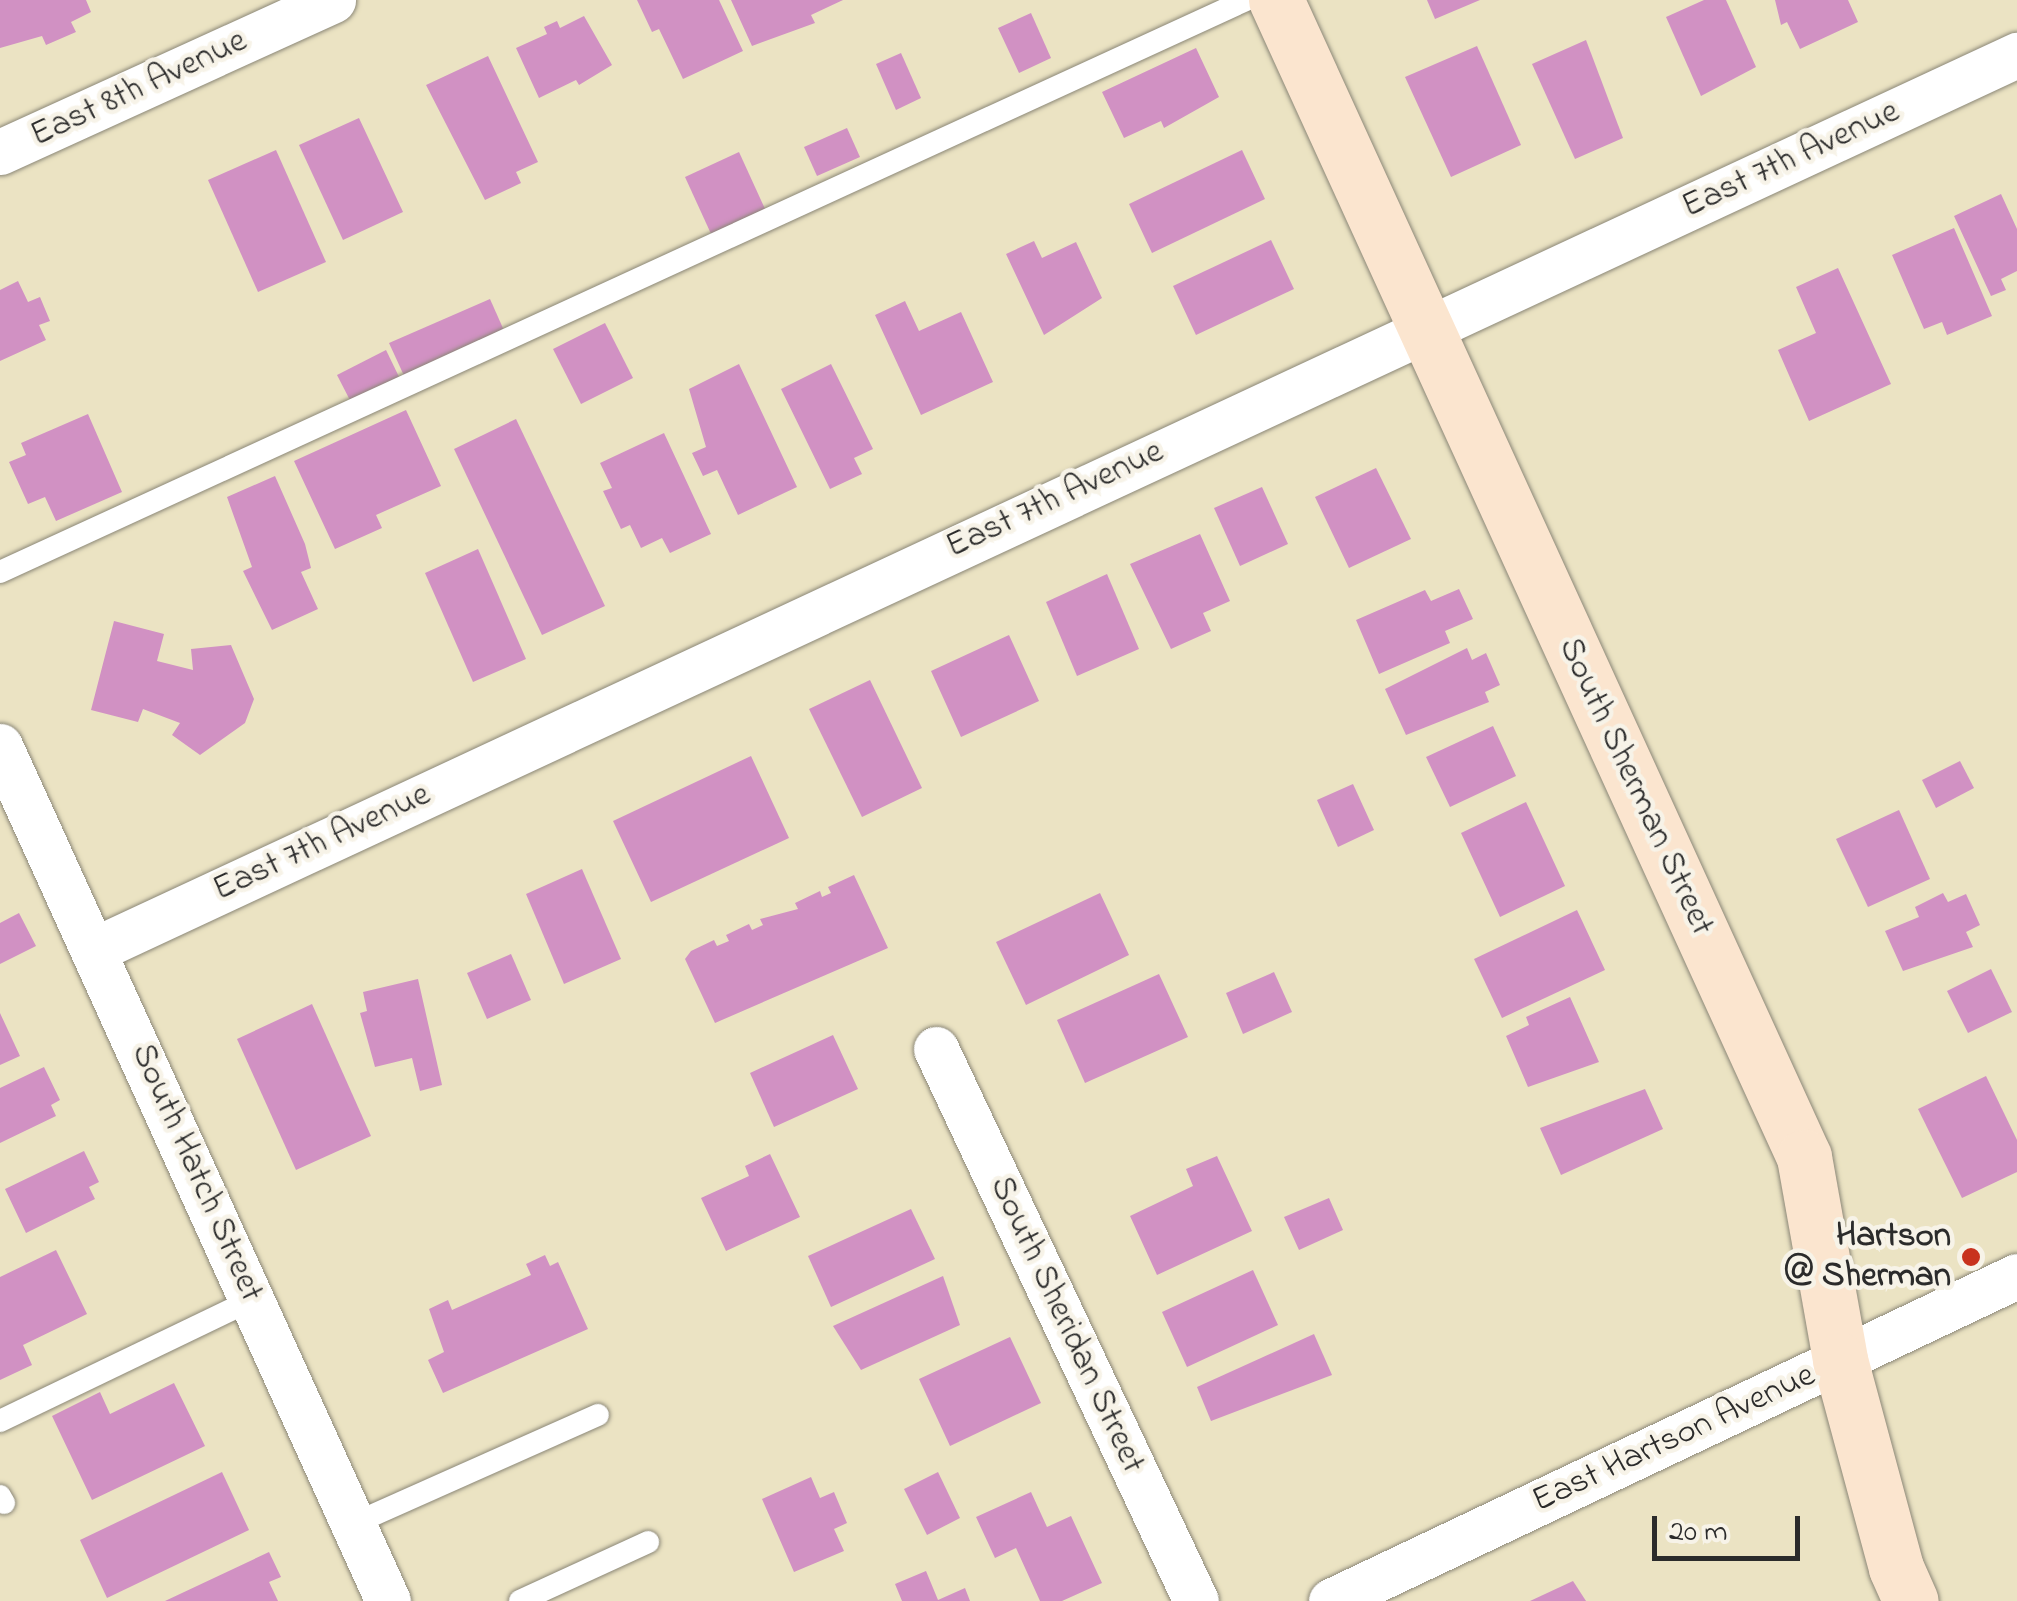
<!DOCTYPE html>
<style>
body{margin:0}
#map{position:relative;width:2017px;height:1601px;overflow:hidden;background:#ebe3c3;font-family:"Indie Flower",sans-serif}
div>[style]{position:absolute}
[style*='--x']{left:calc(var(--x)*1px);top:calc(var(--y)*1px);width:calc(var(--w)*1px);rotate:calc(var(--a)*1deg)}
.building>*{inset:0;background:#d191c3}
.roads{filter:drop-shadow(0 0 2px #8b8777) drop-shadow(0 0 2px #8b8777)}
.lane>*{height:22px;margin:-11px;padding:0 11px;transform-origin:11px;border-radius:11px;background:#fff}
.street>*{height:45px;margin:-22.5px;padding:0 22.5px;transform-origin:22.5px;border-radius:22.5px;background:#fff}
.secondary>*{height:55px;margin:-27.5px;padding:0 27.5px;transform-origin:27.5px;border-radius:27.5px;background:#fbe5cf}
.dots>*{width:28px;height:28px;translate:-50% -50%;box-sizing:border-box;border:5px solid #f7f3e8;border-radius:50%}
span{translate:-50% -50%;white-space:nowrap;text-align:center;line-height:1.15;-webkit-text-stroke:9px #f7f3e8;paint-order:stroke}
.street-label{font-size:35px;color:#2b2b2b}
.poi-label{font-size:35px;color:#2b2b2b;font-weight:700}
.right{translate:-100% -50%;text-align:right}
.scale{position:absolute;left:1652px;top:1516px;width:148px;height:45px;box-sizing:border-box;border:5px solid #2b2b2b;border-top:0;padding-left:12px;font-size:30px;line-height:35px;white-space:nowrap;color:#2b2b2b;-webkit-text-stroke:8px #f7f3e8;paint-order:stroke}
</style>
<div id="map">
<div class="building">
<i style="clip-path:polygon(0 0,86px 0,91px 12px,71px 22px,76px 32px,46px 45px,42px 36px,0 48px)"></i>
<i style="clip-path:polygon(637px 0,719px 0,743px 51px,683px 79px,659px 29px,652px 32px)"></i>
<i style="clip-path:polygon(731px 0,843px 0,811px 15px,815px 23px,752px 46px)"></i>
<i style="clip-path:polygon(1427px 0,1480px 0,1435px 19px)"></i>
<i style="clip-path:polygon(1704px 0,1726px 0,1756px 67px,1701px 96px,1666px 17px)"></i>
<i style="clip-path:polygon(1775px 0,1848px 0,1858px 22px,1800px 49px,1787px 22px,1781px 25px)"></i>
<i style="clip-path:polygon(1031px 13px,1051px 58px,1019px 73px,998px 28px)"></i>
<i style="clip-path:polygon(584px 16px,612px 65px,579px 85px,576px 80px,539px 98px,516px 48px,547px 34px,544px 27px,557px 21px,560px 28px)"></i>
<i style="clip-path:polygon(1586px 40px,1623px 138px,1575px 159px,1532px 64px)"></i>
<i style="clip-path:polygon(1477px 46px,1521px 145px,1451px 177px,1405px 77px)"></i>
<i style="clip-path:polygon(1196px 48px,1219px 97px,1164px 128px,1161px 121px,1124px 138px,1102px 92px)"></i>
<i style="clip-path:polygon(901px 53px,921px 98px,896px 110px,876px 64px)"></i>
<i style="clip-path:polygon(488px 56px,538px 162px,516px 172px,521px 183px,485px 200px,426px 85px)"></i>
<i style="clip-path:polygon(359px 118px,403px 212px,343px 240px,299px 145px)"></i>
<i style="clip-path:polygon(847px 128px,860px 157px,817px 176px,804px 147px)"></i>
<i style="clip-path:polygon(276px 150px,326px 262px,258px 292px,208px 180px)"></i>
<i style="clip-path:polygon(1242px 150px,1265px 199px,1152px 253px,1129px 204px)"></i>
<i style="clip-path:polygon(739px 152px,766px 211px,712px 236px,685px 177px)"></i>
<i style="clip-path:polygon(2001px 194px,2017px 229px,2017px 271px,2001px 279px,2006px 290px,1991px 296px,1954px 216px)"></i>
<i style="clip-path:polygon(1954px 228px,1992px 316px,1947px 335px,1942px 322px,1924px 329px,1892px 255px)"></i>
<i style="clip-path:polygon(1271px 240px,1294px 289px,1196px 335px,1173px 286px)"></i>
<i style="clip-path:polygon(1034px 241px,1042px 258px,1076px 242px,1102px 298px,1044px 335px,1006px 254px)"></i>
<i style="clip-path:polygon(1838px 268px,1891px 384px,1809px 421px,1778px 350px,1816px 333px,1796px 287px)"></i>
<i style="clip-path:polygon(18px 281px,28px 302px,40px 297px,50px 321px,39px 325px,46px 340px,0 361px,0 290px)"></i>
<i style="clip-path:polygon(490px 299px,506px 335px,406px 380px,389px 343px)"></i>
<i style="clip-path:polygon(905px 301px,919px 331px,961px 312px,993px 382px,921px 415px,875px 315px)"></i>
<i style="clip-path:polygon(605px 323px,633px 378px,581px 404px,553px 349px)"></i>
<i style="clip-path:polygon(386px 350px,402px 383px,354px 408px,337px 375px)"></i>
<i style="clip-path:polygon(739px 364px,797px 487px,738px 515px,717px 470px,703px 476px,692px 453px,706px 447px,689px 389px)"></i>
<i style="clip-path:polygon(831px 364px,873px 449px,854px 458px,862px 474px,830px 489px,781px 389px)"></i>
<i style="clip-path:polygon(406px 410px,441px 486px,376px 515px,382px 528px,335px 549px,294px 461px)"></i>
<i style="clip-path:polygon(88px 414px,122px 492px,56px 521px,45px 497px,28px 504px,9px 462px,26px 455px,21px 443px)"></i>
<i style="clip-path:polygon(516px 419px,605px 606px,542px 635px,454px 449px)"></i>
<i style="clip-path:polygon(664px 433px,711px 534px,670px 553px,662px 538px,641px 548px,630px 525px,621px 529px,603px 491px,612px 488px,600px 463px)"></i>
<i style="clip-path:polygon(1376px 468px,1411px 539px,1349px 568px,1315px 497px)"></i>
<i style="clip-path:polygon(275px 476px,305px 544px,311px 568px,301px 572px,318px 609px,272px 630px,243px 571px,252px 567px,227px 497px)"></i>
<i style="clip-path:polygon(1262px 487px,1288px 544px,1240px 566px,1214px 508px)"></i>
<i style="clip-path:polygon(1200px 534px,1230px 601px,1203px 613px,1211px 631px,1171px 649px,1130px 564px)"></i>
<i style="clip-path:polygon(478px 549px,526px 659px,473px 682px,425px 573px)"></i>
<i style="clip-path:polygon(1107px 574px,1139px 649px,1077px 676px,1046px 602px)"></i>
<i style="clip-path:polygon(1459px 589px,1473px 619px,1445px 631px,1450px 643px,1379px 674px,1356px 620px,1425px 590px,1431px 601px)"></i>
<i style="clip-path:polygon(114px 621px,164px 634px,157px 661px,193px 670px,191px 649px,231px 645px,254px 699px,245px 723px,200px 755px,172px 735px,180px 723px,143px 709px,138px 722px,91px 710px)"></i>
<i style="clip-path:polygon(1009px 635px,1039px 701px,961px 737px,931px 671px)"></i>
<i style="clip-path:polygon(1467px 648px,1472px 660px,1486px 653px,1500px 685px,1485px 692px,1489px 702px,1406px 735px,1385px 689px)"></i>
<i style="clip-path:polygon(870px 680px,922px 788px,862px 817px,809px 709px)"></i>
<i style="clip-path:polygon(1493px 726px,1516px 776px,1450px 807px,1426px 757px)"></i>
<i style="clip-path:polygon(751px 756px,789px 838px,651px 902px,613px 821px)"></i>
<i style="clip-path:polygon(1960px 761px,1974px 788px,1936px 808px,1922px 780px)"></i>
<i style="clip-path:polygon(1353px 784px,1374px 830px,1338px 847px,1317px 800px)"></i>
<i style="clip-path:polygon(1526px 802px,1565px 886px,1500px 917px,1461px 833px)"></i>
<i style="clip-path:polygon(1899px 810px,1930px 879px,1868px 907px,1836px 839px)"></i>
<i style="clip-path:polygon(582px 869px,621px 959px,564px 984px,526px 894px)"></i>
<i style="clip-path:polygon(854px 875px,888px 948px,715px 1023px,685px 959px,691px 951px,714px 940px,717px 946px,729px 941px,726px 935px,749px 924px,752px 930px,763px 925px,760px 919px,798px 909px,795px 903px,820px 891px,822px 897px,831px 893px,828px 887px)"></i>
<i style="clip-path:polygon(1100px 893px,1129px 955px,1026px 1005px,996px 942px)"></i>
<i style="clip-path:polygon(1943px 893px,1948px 902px,1966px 894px,1980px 925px,1966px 932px,1973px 947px,1903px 971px,1885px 931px,1919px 917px,1915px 907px)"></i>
<i style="clip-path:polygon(1577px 910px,1605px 970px,1502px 1018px,1474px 959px)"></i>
<i style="clip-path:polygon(19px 913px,36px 946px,0 964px,0 923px)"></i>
<i style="clip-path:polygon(511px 954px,531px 1000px,487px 1019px,467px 973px)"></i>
<i style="clip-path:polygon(1991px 969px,2012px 1012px,1968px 1033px,1947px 991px)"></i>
<i style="clip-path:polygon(1274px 972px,1292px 1012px,1243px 1034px,1226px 993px)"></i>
<i style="clip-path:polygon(1159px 974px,1188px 1037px,1085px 1083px,1057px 1020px)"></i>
<i style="clip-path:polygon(418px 979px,442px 1085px,420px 1091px,412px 1058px,375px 1067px,360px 1013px,367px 1011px,363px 992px)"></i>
<i style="clip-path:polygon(1570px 997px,1599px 1062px,1528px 1087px,1506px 1036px,1529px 1025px,1526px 1017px)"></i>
<i style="clip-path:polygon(312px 1004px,371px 1136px,296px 1170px,237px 1039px)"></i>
<i style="clip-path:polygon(0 1013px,20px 1056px,0 1065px)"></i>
<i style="clip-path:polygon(833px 1035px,858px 1089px,774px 1127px,750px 1073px)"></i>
<i style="clip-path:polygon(44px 1067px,60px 1100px,51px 1105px,56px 1116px,0 1143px,0 1088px)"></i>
<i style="clip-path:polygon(1986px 1076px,2017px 1140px,2017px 1172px,1962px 1198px,1918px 1109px)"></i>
<i style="clip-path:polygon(1645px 1089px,1663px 1129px,1561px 1175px,1540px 1128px)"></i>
<i style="clip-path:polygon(84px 1151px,99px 1182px,89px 1187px,95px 1199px,26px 1233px,5px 1189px)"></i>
<i style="clip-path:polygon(770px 1154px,800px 1217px,726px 1251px,701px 1198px,749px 1176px,745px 1166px)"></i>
<i style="clip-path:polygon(1217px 1156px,1252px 1231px,1157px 1275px,1130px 1216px,1193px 1186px,1186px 1169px)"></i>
<i style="clip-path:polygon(1329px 1198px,1343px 1230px,1299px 1250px,1284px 1217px)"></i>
<i style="clip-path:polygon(911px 1209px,935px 1259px,831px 1307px,808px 1256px)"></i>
<i style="clip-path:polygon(56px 1250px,87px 1314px,23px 1345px,32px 1365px,0 1380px,0 1277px)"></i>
<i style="clip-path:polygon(545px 1255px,550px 1266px,558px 1262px,588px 1329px,443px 1393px,428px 1360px,444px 1352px,429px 1309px,448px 1300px,452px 1310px,531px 1275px,526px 1264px)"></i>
<i style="clip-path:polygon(1253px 1270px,1278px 1325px,1187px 1367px,1162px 1312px)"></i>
<i style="clip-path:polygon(943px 1276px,960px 1325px,861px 1370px,833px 1326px)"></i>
<i style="clip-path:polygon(1314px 1334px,1332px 1375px,1211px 1421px,1197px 1387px)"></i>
<i style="clip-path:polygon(1010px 1337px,1041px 1403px,950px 1446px,919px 1379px)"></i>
<i style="clip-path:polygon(174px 1383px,205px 1446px,92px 1500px,52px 1416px,100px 1392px,110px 1414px)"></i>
<i style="clip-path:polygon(222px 1472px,249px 1530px,107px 1598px,80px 1540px)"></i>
<i style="clip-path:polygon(938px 1472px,960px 1518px,927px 1535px,904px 1489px)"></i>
<i style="clip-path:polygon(811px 1477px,820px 1498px,834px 1492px,847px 1523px,834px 1529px,844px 1551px,794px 1572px,762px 1499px)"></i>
<i style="clip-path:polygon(1031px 1492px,1047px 1527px,1071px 1516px,1102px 1583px,1062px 1601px,1040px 1601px,1016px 1548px,995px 1558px,976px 1517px)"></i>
<i style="clip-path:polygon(269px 1552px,281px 1577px,269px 1582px,278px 1601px,165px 1601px)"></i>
<i style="clip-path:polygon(926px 1571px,938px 1600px,965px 1588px,970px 1601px,902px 1601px,895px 1584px)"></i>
<i style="clip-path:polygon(1573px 1581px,1586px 1601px,1530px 1601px)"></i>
</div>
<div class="roads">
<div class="lane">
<i style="--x:0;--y:572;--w:1371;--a:-24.66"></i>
<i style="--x:0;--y:1421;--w:281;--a:-25.7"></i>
<i style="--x:0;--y:1496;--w:8;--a:60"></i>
<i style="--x:353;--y:1524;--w:268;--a:-24"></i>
<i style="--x:520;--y:1601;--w:141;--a:-24.7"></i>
</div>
<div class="street">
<i style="--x:0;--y:152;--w:366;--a:-24.5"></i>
<i style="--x:0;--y:746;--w:939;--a:65.59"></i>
<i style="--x:96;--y:949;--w:2119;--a:-24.96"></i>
<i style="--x:936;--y:1049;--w:610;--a:64.78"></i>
<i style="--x:1331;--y:1601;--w:759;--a:-25.35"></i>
</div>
<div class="secondary">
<i style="--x:1276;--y:0;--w:1272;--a:65.47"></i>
<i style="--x:1804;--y:1157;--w:206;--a:79.9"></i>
<i style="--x:1840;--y:1360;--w:215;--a:74.9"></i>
<i style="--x:1896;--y:1568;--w:36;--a:66"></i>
</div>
</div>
<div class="dots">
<i style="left:1971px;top:1257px;background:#c8321e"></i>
</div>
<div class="street-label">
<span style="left:139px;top:89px;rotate:-25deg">East 8th Avenue</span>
<span style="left:1791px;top:160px;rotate:-25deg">East 7th Avenue</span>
<span style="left:1055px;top:500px;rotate:-25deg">East 7th Avenue</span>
<span style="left:1635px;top:787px;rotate:65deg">South Sherman Street</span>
<span style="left:322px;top:843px;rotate:-25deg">East 7th Avenue</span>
<span style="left:196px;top:1173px;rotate:66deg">South Hatch Street</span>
<span style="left:1066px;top:1325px;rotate:65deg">South Sheridan Street</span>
<span style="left:1674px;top:1439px;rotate:-25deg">East Hartson Avenue</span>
</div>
<div class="poi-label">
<span class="right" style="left:1951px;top:1257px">Hartson<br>@ Sherman</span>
</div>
<div class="scale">20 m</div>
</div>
